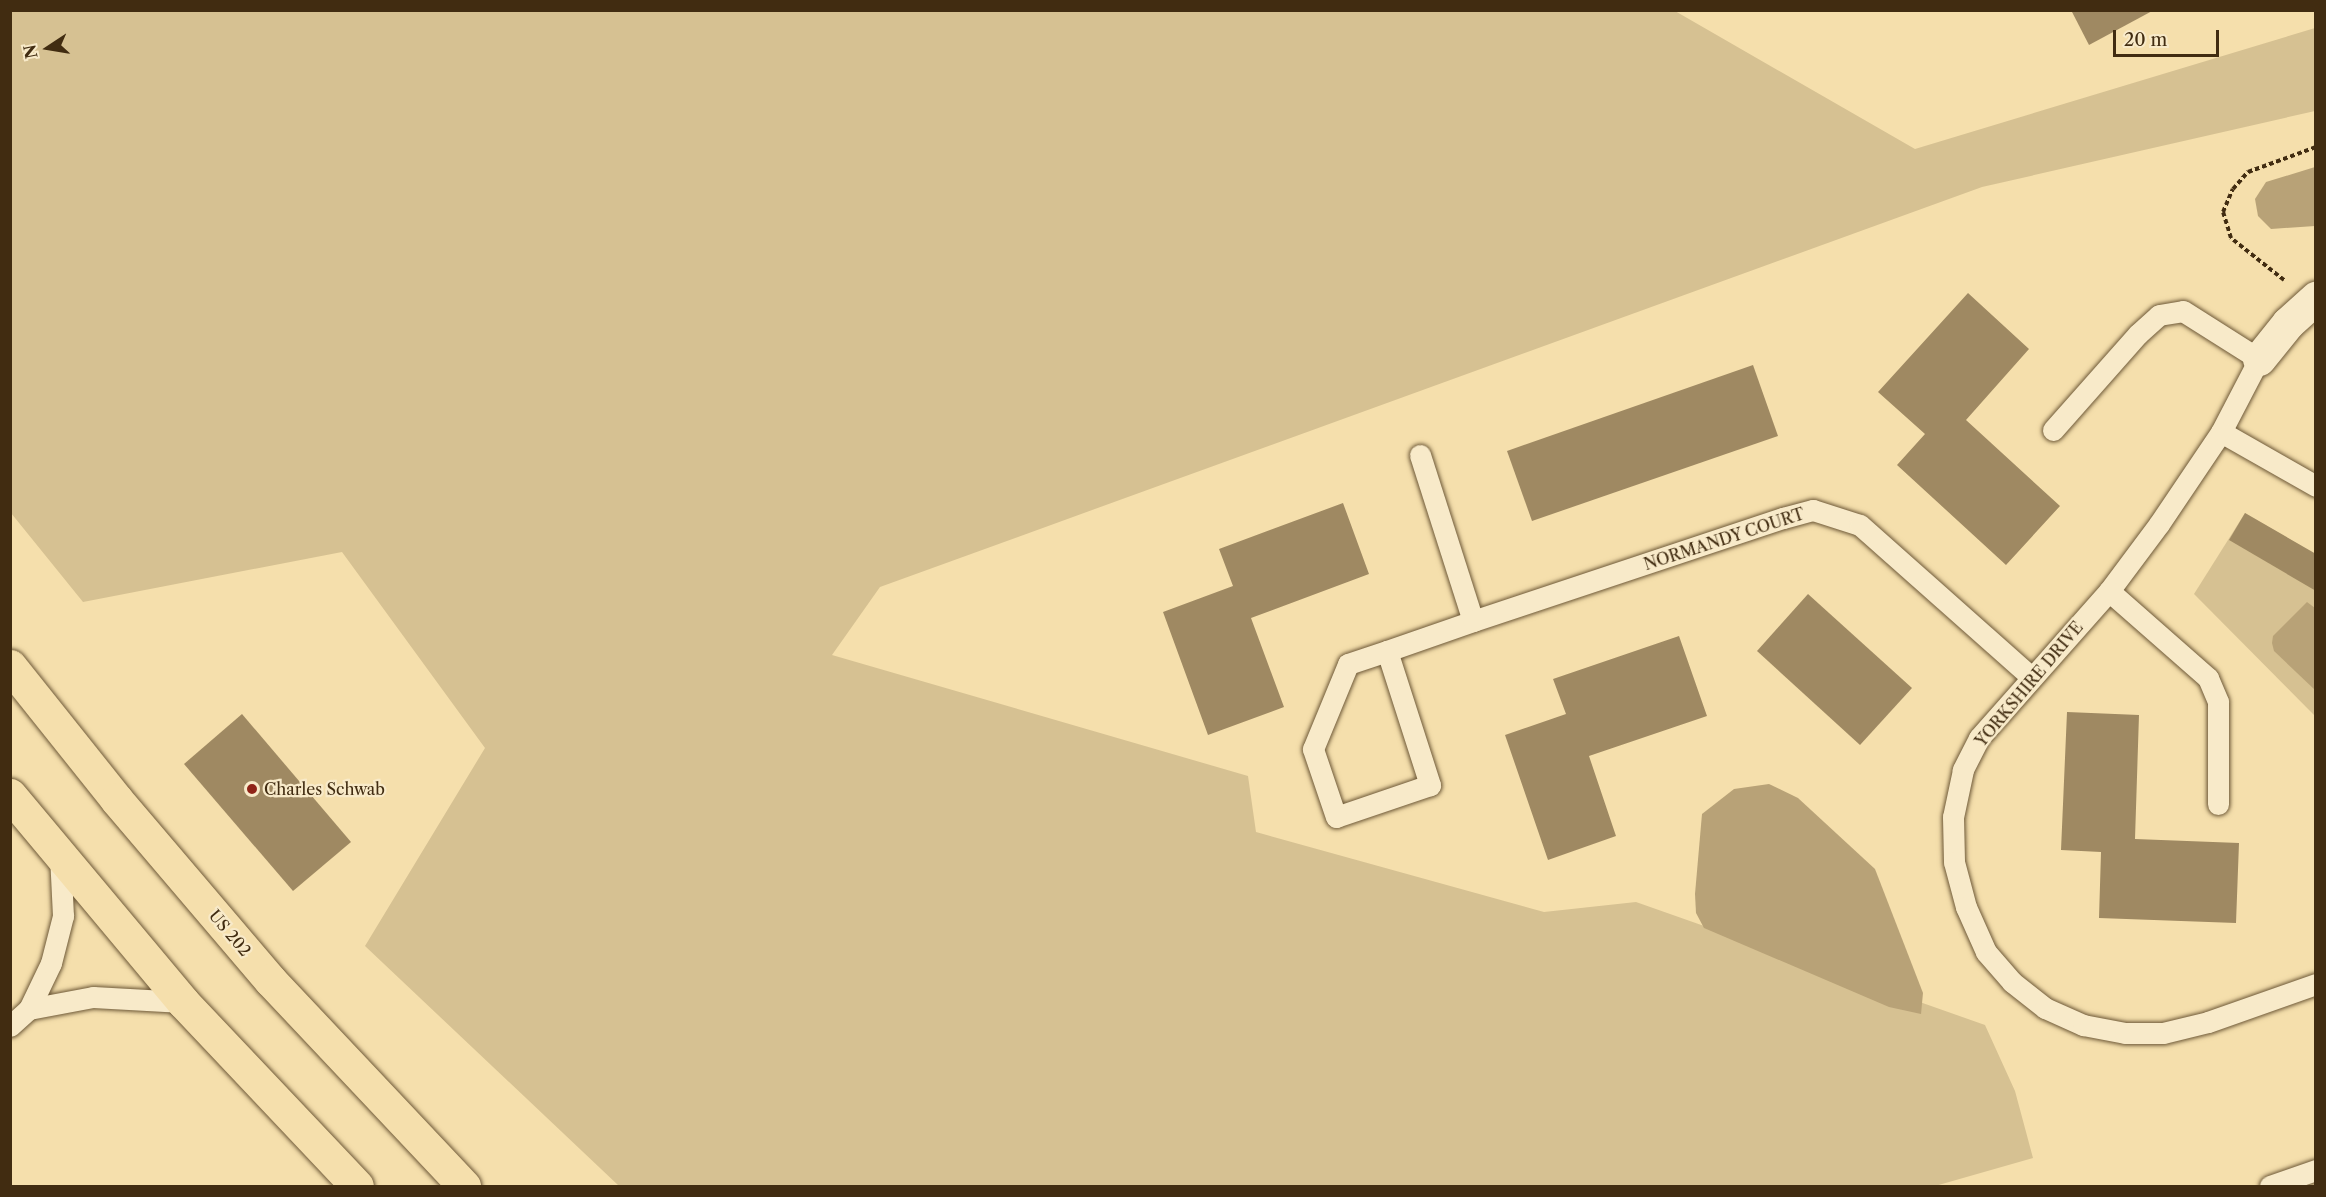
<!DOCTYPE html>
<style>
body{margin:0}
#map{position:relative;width:2326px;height:1197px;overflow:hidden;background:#f5dfac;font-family:"Libre Caslon Text",serif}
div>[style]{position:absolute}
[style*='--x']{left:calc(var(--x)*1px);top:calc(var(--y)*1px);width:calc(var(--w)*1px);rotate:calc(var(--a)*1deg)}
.green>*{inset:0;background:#d6c192}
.water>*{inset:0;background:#b8a277}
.building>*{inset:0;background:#9f8962}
.path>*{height:4px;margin-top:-2px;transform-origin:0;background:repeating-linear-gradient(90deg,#412c11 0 4.5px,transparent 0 7.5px)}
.roads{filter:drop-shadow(0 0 2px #6e5938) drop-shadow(0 0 2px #6e5938)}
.lane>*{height:21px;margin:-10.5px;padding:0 10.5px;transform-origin:10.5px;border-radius:10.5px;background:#f8eac9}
.street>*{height:33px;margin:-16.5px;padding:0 16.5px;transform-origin:16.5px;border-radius:16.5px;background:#f8eac9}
.highway>*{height:33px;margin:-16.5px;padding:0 16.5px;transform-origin:16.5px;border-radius:16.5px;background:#f5dfac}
.dots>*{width:16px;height:16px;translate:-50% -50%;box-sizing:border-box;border:3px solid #f8eac9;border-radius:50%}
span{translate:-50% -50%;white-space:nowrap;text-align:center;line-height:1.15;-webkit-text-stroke:4.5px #f8eac9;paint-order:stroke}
.street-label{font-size:16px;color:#412c11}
.poi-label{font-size:16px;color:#412c11}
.left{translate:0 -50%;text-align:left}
.frame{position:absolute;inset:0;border:12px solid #412c11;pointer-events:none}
.north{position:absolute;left:18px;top:18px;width:60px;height:60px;-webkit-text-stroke:4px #f8eac9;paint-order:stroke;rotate:258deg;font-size:16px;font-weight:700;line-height:24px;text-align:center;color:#412c11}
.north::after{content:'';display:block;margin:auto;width:21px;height:27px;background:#412c11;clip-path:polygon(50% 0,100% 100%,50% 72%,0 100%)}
.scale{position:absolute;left:2113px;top:30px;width:106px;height:27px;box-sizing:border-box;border:3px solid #412c11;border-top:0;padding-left:8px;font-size:18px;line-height:21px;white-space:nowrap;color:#412c11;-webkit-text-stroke:4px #f8eac9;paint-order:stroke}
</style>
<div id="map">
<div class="green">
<i style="clip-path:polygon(10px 11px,1675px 11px,1915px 149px,2315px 28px,2315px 111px,1982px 187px,880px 587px,832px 655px,1248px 776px,1256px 832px,1544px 912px,1636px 902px,1985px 1025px,2015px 1091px,2033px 1158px,1935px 1186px,619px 1186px,365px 946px,485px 748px,342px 552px,83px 602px,11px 513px)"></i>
<i style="clip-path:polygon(2245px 513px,2315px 554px,2315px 716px,2194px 594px)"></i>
</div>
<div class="water">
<i style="clip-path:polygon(2315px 167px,2315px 226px,2271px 229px,2258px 216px,2255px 199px,2266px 182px)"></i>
<i style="clip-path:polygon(2307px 602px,2315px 608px,2315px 690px,2274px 651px,2272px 643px,2273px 636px)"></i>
<i style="clip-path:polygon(1769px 784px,1798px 798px,1875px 869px,1923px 993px,1921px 1014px,1889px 1007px,1704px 928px,1696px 913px,1695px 894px,1702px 814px,1734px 789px)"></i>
</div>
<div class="building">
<i style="clip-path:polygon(2071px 10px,2154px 10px,2089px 45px)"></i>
<i style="clip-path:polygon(1968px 293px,2029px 349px,1966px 420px,2060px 506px,2006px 565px,1897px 465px,1925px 434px,1878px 392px)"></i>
<i style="clip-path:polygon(1753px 365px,1778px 436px,1532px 521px,1507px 451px)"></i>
<i style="clip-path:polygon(1343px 503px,1369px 574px,1251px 618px,1284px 707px,1208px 735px,1163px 612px,1233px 586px,1219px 549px)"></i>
<i style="clip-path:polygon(2245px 513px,2316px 554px,2316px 591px,2229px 540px)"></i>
<i style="clip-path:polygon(1808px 594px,1912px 688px,1860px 745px,1757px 651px)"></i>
<i style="clip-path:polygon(1679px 636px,1707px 716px,1589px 756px,1616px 836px,1548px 860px,1505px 735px,1566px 714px,1553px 679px)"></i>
<i style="clip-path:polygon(2067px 712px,2139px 715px,2135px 839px,2239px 843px,2236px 923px,2099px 918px,2101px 852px,2061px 850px)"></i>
<i style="clip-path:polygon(242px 714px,351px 842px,293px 891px,184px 764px)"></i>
</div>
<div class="path">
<i style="--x:2284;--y:280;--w:68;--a:-141.6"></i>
<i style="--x:2231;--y:238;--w:27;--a:-107"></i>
<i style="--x:2223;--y:212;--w:25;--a:-67"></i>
<i style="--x:2233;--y:189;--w:23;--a:-49"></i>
<i style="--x:2248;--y:172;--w:72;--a:-20.2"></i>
</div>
<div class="roads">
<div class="lane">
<i style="--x:2053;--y:430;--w:128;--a:-48.5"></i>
<i style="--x:2138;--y:334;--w:28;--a:-42"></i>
<i style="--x:2159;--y:315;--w:24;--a:-9"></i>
<i style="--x:2183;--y:311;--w:90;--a:32.3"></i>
<i style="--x:2259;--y:359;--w:82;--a:117.5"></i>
<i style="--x:2221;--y:432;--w:111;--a:124"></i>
<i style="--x:2159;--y:524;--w:84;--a:126.7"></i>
<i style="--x:2109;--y:591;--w:196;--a:131.5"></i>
<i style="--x:1979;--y:738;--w:36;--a:117"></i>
<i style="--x:1963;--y:770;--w:48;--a:102"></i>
<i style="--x:1953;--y:817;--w:45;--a:88.7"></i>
<i style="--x:1954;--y:862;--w:47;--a:75.1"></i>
<i style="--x:1966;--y:907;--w:49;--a:66"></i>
<i style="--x:1986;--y:952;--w:40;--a:49"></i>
<i style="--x:2012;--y:982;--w:42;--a:38.2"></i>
<i style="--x:2045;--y:1008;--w:42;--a:24.1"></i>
<i style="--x:2083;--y:1025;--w:43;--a:10.8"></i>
<i style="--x:2125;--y:1033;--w:38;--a:0"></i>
<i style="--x:2163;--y:1033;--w:46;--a:-13.7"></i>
<i style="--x:2208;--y:1022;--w:114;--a:-19.4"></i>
<i style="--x:2221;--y:432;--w:109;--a:29.6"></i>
<i style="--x:1420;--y:455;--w:174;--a:72.3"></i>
<i style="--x:2109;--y:591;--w:132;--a:41.3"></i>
<i style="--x:2208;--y:678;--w:26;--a:67"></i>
<i style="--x:2218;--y:702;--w:102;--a:90"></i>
<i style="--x:1387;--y:651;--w:141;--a:72.2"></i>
<i style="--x:1430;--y:785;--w:99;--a:161.2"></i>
<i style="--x:1336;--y:817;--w:72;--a:-108.7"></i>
<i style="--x:1313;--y:749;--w:92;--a:-67.6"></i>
<i style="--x:1348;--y:664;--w:41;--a:-18.4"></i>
<i style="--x:1387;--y:651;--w:91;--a:-19.2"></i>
<i style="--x:1473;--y:621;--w:327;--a:-18.4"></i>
<i style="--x:1783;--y:518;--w:31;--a:-15"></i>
<i style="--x:1813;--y:510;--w:49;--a:17.7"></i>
<i style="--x:1860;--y:525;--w:229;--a:41.6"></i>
<i style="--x:29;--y:1009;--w:65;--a:-10.6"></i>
<i style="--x:93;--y:997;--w:90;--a:3.2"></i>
<i style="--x:10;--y:1026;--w:25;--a:-42"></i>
<i style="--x:29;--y:1009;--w:51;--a:-64.4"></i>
<i style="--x:51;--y:963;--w:49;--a:-75.7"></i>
<i style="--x:63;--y:916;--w:61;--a:-92.8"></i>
<i style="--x:2270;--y:1186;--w:49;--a:-19.2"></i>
</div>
<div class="street">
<i style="--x:2259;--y:359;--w:46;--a:-51.1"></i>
<i style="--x:2288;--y:323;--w:38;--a:-42"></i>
</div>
<div class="highway">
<i style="--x:10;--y:666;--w:170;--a:51.4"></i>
<i style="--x:116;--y:799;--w:238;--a:49.6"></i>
<i style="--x:270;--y:980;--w:283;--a:46.7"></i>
<i style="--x:10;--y:795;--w:270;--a:50.1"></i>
<i style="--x:183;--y:1002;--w:253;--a:46.6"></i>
</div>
</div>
<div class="dots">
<i style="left:252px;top:789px;background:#8f2418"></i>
</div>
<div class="street-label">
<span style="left:1724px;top:539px;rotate:-18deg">NORMANDY COURT</span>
<span style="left:2029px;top:684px;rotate:-50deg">YORKSHIRE DRIVE</span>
<span style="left:230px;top:933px;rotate:50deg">US 202</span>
</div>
<div class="poi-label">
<span class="left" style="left:264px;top:789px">Charles Schwab</span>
</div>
<div class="frame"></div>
<div class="north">N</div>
<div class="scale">20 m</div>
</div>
